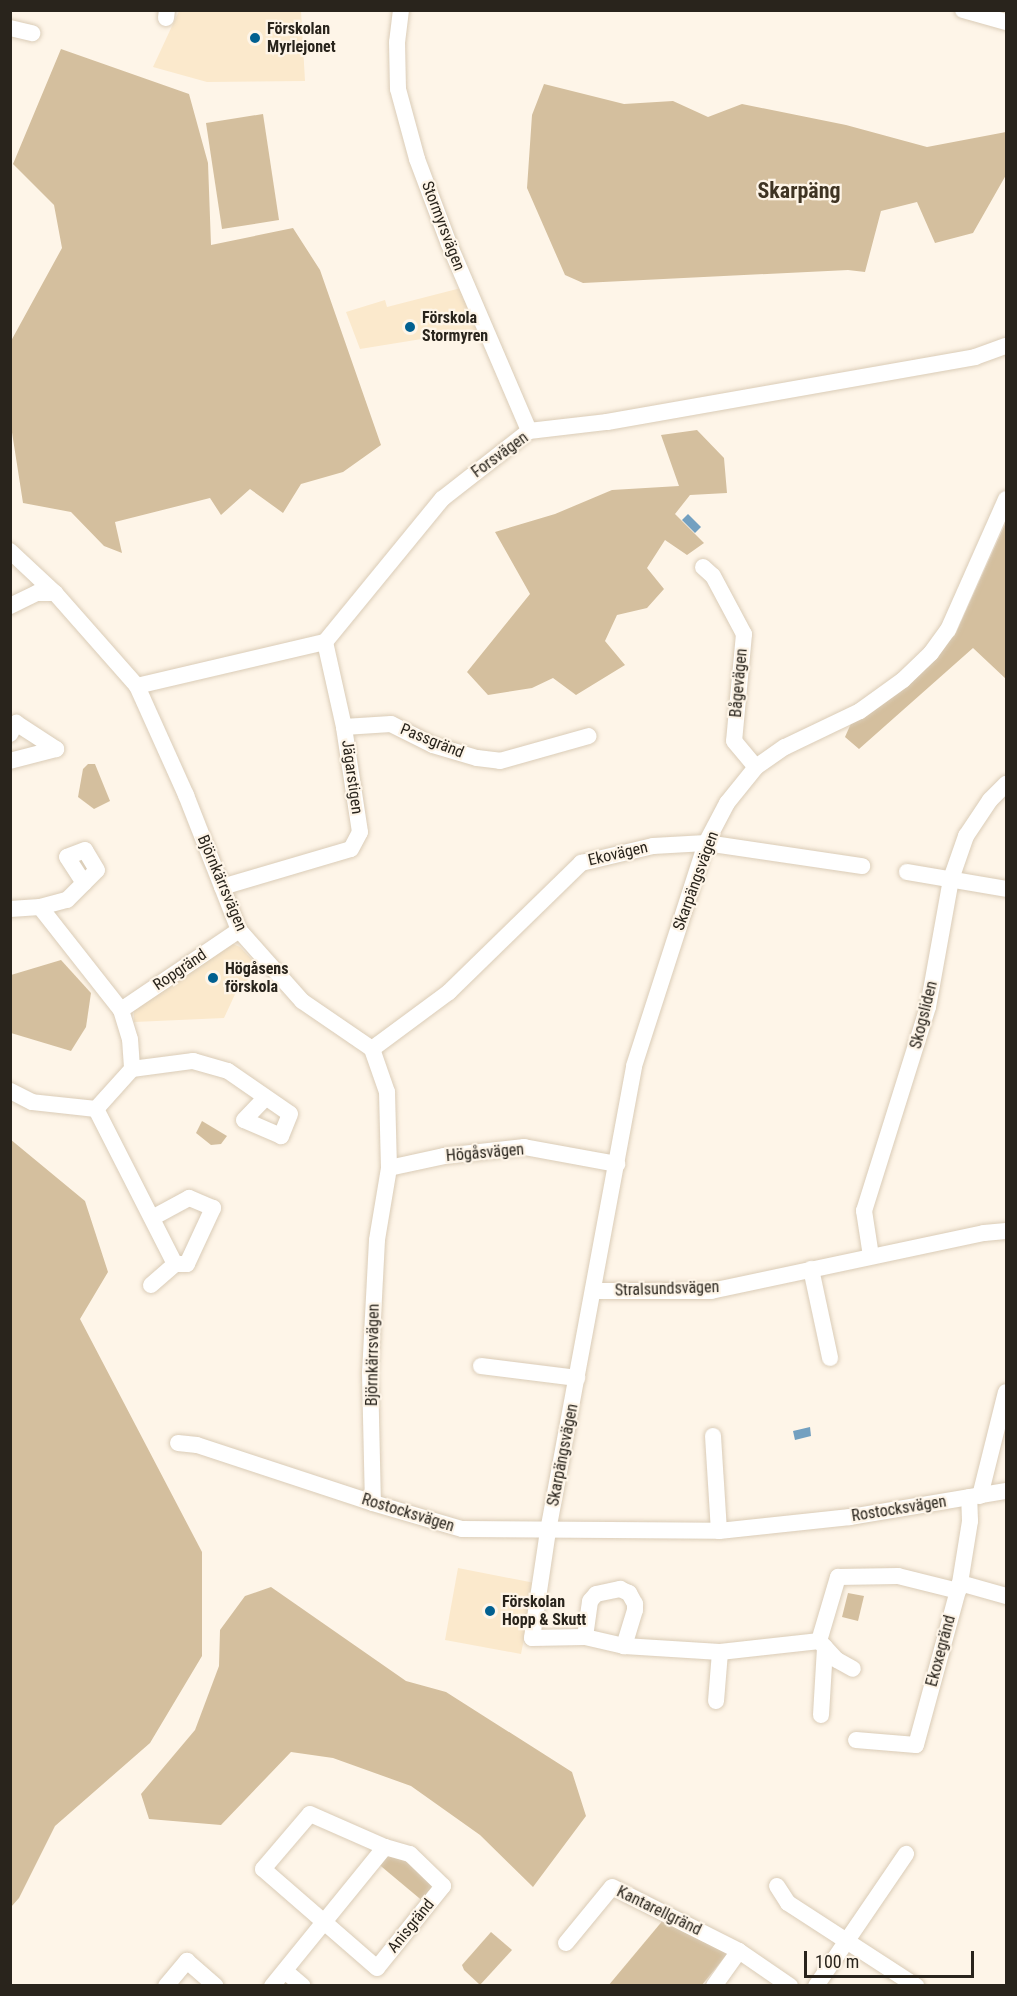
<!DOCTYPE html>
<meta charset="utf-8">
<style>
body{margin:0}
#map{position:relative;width:1017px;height:1996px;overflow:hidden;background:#fef5e8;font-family:"Roboto Condensed",sans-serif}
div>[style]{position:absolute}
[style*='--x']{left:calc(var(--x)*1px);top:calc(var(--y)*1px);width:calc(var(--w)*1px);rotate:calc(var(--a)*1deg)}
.built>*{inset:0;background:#fbe9cc}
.green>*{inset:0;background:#d4bf9e}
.water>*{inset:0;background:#73a0c0}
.roads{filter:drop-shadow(0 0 2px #daccb7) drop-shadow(0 0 2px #daccb7)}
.minor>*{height:16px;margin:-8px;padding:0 8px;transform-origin:8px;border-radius:8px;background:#fff}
.dots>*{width:16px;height:16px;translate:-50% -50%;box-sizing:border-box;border:3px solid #fef5e8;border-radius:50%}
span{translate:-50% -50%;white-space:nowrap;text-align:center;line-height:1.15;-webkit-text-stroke:4.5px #fef5e8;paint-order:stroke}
.poi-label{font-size:16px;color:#29241c;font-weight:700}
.left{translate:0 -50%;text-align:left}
.street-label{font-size:16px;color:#29241c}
.district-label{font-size:22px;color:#3f3423;font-weight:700}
.frame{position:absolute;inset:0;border:12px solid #29241c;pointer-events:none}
.scale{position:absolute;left:804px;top:1951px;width:170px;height:27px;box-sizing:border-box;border:3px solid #29241c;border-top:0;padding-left:8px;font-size:18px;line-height:21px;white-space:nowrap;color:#29241c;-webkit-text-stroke:4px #fef5e8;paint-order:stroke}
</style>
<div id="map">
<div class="built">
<i style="clip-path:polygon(179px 11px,301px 11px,305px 81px,207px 82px,153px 67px)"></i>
<i style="clip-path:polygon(461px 288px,477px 330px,360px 349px,346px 312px,385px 300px,387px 307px)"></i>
<i style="clip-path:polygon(231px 943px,240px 947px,260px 968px,237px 990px,224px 1018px,134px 1022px,134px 1006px)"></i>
<i style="clip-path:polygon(458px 1568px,535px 1583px,521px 1654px,445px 1640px)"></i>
</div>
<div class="green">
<i style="clip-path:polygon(61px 49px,189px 94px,208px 163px,211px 245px,293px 228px,320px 270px,381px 445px,343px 472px,301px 484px,283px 513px,250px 489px,221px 515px,210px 498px,115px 522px,122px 553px,104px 546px,71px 512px,23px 503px,11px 426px,11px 341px,62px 248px,54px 205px,13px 164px)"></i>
<i style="clip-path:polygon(544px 84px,624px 104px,673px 101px,708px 117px,742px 104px,846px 125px,927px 147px,1006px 132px,1006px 175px,973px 233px,935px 243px,917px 202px,881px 211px,865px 272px,848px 270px,583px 283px,565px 275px,527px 188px,532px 115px)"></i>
<i style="clip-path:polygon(263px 114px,279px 220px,222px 229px,206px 123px)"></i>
<i style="clip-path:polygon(697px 430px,724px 458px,727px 493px,690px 495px,675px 514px,704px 543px,687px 555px,665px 540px,647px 568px,664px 589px,647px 608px,617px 615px,605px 641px,625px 665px,576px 695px,553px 678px,532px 688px,488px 695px,467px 672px,530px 594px,495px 532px,555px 514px,612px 490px,679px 486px,661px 435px)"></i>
<i style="clip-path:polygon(1006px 522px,1006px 679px,973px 648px,859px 749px,845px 737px,852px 721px,956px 633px)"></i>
<i style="clip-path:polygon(88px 764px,95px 764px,110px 801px,94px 809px,78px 797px,83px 769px)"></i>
<i style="clip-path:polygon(61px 960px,91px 993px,86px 1027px,71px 1051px,11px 1033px,11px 975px)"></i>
<i style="clip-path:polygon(202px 1121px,227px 1136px,221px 1144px,211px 1145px,196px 1133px)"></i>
<i style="clip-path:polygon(10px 1139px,85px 1201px,108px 1272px,80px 1319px,202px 1552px,202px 1656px,150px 1743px,55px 1826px,19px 1898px,11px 1907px)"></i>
<i style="clip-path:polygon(271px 1587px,406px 1681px,446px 1692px,572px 1772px,586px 1816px,533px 1887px,480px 1835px,411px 1786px,333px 1758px,291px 1752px,221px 1825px,149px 1819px,141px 1794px,195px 1730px,219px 1666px,220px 1630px,245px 1596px)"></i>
<i style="clip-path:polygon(848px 1593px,864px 1596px,858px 1621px,842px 1617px)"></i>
<i style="clip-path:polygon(390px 1850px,427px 1876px,433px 1890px,425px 1903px,376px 1862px)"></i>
<i style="clip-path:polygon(664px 1919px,732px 1948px,702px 1985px,608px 1986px)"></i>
<i style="clip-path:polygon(491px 1932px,512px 1950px,480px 1985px,464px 1970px,462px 1965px)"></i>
</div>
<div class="water">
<i style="clip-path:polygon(688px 514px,701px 527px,695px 533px,682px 520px)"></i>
<i style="clip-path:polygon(810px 1427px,811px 1436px,795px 1440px,793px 1431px)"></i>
</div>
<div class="roads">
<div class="minor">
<i style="--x:401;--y:10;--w:32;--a:97"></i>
<i style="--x:397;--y:42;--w:47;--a:88.8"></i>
<i style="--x:398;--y:89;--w:73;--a:74.8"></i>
<i style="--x:417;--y:159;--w:91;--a:69.4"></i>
<i style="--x:449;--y:244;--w:203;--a:66.8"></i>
<i style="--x:963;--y:10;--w:45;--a:15.6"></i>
<i style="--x:166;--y:18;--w:8;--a:-83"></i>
<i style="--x:10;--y:28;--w:23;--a:13"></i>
<i style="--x:10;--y:551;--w:62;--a:43"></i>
<i style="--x:55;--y:593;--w:124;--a:48.6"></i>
<i style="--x:137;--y:686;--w:120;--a:65.8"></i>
<i style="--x:186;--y:795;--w:145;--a:68.6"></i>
<i style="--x:239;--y:930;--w:95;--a:48.4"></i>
<i style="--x:302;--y:1001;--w:85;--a:34.4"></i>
<i style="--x:372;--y:1049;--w:46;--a:70.8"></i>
<i style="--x:387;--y:1092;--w:76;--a:88.5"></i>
<i style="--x:389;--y:1168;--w:73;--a:99.5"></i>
<i style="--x:377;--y:1240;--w:133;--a:93"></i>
<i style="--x:370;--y:1373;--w:130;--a:88.7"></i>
<i style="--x:703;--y:567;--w:13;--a:42"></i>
<i style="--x:713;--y:576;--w:66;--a:61.9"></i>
<i style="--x:744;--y:634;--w:107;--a:95.3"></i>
<i style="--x:734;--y:741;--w:34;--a:50"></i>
<i style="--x:10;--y:606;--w:30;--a:-26"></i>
<i style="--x:37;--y:593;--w:18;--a:0"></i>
<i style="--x:137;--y:686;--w:193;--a:-13.2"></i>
<i style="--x:325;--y:642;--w:185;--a:-50.7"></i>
<i style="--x:442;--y:499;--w:110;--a:-38"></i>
<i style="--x:529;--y:431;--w:79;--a:-6.6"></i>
<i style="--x:607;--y:422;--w:374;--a:-10"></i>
<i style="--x:975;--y:357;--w:33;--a:-20"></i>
<i style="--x:344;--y:727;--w:47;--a:-3.7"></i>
<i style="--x:391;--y:724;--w:47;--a:26.6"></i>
<i style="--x:433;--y:745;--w:46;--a:16.5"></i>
<i style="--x:477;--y:758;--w:23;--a:7"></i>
<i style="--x:500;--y:761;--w:92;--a:-15.7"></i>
<i style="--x:10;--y:734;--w:13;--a:-61"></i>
<i style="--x:16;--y:723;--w:48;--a:33"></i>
<i style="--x:56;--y:749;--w:48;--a:165.4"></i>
<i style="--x:907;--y:872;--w:100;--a:9.7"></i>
<i style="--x:222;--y:887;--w:134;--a:-16.4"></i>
<i style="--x:351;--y:849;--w:19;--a:-62"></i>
<i style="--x:360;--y:832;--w:106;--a:-98.7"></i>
<i style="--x:344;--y:727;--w:87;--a:-102.6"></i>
<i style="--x:40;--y:907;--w:28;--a:-15"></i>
<i style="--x:67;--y:900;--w:42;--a:-45"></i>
<i style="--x:97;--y:870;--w:23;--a:-121"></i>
<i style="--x:85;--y:850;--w:19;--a:159"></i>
<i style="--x:67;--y:857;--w:31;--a:57"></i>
<i style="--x:10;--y:909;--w:30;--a:-4"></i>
<i style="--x:40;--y:907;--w:131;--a:51.8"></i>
<i style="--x:121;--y:1010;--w:30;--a:73"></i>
<i style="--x:130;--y:1039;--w:30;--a:86"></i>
<i style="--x:132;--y:1069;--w:54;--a:132"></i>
<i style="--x:96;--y:1109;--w:64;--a:-173.8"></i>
<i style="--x:32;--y:1102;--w:25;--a:-153"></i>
<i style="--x:121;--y:1010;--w:143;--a:-34.1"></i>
<i style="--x:372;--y:1049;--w:96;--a:-36.5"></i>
<i style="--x:449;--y:992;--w:185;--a:-44.3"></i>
<i style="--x:581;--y:863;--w:74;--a:-13.3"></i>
<i style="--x:653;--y:846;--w:53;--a:-3.2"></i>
<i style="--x:706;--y:843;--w:158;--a:8.4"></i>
<i style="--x:132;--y:1069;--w:62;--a:-7.5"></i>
<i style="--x:193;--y:1061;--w:36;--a:16"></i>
<i style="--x:228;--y:1071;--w:75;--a:34.7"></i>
<i style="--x:290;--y:1114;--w:24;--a:112"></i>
<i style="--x:281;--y:1136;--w:40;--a:-156.6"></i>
<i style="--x:244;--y:1120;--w:30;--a:-46"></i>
<i style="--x:96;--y:1109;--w:174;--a:63"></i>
<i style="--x:175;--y:1264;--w:12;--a:0"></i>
<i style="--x:187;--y:1264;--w:62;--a:-65.1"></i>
<i style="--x:213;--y:1208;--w:26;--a:-157"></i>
<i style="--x:189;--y:1198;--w:42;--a:151.6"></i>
<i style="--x:389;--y:1168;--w:56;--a:-12.3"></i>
<i style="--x:444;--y:1156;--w:81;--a:-6.4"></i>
<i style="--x:524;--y:1147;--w:95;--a:10.4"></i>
<i style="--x:871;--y:1256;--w:46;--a:-98.8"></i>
<i style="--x:864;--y:1211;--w:214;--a:-72.6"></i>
<i style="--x:928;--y:1007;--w:130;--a:-79.8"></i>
<i style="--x:951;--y:879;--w:46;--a:-70.8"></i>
<i style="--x:966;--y:836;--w:43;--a:-56.3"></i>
<i style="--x:990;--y:800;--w:23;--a:-45"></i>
<i style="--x:811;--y:1269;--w:91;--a:77.9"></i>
<i style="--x:151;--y:1285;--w:32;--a:-41"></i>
<i style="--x:593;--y:1291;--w:118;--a:0"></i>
<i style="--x:711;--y:1291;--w:279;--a:-12"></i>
<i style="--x:984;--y:1233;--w:22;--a:-5"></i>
<i style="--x:481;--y:1366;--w:97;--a:7.1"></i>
<i style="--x:713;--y:1436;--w:95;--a:86.4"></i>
<i style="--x:178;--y:1443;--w:19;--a:6"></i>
<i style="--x:197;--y:1445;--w:185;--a:18.2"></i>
<i style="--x:373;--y:1503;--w:93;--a:16.3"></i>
<i style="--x:462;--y:1529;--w:257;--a:0.4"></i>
<i style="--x:719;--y:1531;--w:132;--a:-6.1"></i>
<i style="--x:850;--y:1517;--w:158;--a:-9.5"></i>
<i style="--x:980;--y:1496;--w:107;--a:-76"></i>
<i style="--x:960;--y:1583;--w:48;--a:15.8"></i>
<i style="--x:585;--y:1637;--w:36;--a:-82"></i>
<i style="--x:590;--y:1601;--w:9;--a:-49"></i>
<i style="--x:596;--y:1594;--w:25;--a:-12"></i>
<i style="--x:620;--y:1589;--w:10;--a:24"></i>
<i style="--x:629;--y:1593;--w:13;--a:61"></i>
<i style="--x:635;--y:1604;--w:6;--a:90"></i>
<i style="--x:635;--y:1610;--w:38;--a:107"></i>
<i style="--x:624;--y:1646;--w:40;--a:-167"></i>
<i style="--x:585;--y:1637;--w:53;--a:178.9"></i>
<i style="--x:532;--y:1638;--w:108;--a:-81.5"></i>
<i style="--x:548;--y:1531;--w:473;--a:-79.5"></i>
<i style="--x:634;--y:1066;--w:234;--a:-72.1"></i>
<i style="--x:706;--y:843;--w:45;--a:-62.3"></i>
<i style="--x:727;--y:803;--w:46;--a:-51.1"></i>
<i style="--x:756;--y:767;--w:35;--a:-35"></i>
<i style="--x:785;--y:747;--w:83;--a:-25.6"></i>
<i style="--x:860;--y:711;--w:53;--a:-35.8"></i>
<i style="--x:903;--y:680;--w:39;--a:-44"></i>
<i style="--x:931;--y:653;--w:29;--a:-54"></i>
<i style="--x:948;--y:630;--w:143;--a:-66.1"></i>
<i style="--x:822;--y:1644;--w:22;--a:47"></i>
<i style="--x:837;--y:1660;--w:18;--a:29"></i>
<i style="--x:624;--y:1646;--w:96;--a:3.6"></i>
<i style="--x:720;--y:1652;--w:100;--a:-6.3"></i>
<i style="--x:819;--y:1641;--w:67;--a:-73.5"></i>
<i style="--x:838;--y:1577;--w:60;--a:-1"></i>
<i style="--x:898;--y:1576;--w:62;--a:14"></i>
<i style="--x:716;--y:1701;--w:49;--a:-85.3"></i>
<i style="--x:821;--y:1715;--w:68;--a:-86.6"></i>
<i style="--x:856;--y:1740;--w:60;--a:4.8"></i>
<i style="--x:916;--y:1745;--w:168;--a:-74.8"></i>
<i style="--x:960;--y:1583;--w:63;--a:-80.8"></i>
<i style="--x:970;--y:1521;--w:24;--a:-92"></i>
<i style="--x:310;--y:1814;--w:82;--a:23.7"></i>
<i style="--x:385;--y:1847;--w:26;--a:16"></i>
<i style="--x:410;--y:1854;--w:46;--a:44.1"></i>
<i style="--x:443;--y:1886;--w:105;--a:128.8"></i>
<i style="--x:377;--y:1968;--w:151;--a:-139"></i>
<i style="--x:263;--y:1869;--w:72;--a:-49.5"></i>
<i style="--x:777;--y:1886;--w:20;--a:57"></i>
<i style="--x:788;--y:1903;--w:153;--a:33"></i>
<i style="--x:566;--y:1943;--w:72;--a:-50.6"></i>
<i style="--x:612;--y:1887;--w:142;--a:26.7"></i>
<i style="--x:739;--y:1951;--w:62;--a:34.5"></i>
<i style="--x:285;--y:1971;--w:23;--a:40"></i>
<i style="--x:166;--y:1986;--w:33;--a:-50"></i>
<i style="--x:187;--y:1961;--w:38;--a:41"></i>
<i style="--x:272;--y:1986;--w:179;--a:-50.9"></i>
<i style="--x:714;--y:1986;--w:43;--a:-54.5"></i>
<i style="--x:816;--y:1986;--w:160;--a:-55.7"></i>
</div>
</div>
<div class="dots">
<i style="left:255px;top:38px;background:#016090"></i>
<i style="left:410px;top:327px;background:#016090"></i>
<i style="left:213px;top:978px;background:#016090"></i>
<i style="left:490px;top:1611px;background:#016090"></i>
</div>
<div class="poi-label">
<span class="left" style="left:267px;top:38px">Förskolan<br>Myrlejonet</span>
<span class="left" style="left:422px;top:327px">Förskola<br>Stormyren</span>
<span class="left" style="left:225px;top:978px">Högåsens<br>förskola</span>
<span class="left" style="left:502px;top:1611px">Förskolan<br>Hopp &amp; Skutt</span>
</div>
<div class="street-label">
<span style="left:443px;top:226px;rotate:69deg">Stormyrsvägen</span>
<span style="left:500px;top:455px;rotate:-36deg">Forsvägen</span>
<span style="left:739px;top:683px;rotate:-85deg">Bågevägen</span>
<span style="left:432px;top:741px;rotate:22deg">Passgränd</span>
<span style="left:352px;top:777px;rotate:82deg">Jägarstigen</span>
<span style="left:618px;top:854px;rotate:-13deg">Ekovägen</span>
<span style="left:696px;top:881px;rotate:-70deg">Skarpängsvägen</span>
<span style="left:222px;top:883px;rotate:67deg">Björnkärrsvägen</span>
<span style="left:180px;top:970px;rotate:-34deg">Ropgränd</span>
<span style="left:924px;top:1015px;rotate:-76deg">Skogsliden</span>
<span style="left:485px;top:1153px;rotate:-5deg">Högåsvägen</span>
<span style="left:667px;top:1289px;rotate:-2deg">Stralsundsvägen</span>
<span style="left:373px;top:1355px;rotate:-89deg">Björnkärrsvägen</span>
<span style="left:563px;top:1455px;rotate:-79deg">Skarpängsvägen</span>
<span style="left:899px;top:1509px;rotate:-9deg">Rostocksvägen</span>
<span style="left:408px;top:1513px;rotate:17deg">Rostocksvägen</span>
<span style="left:941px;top:1651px;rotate:-75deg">Ekoxegränd</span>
<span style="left:659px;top:1911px;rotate:26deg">Kantarellgränd</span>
<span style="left:411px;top:1926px;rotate:-51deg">Anisgränd</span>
</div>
<div class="district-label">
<span style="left:799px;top:191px">Skarpäng</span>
</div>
<div class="frame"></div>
<div class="scale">100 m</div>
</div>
